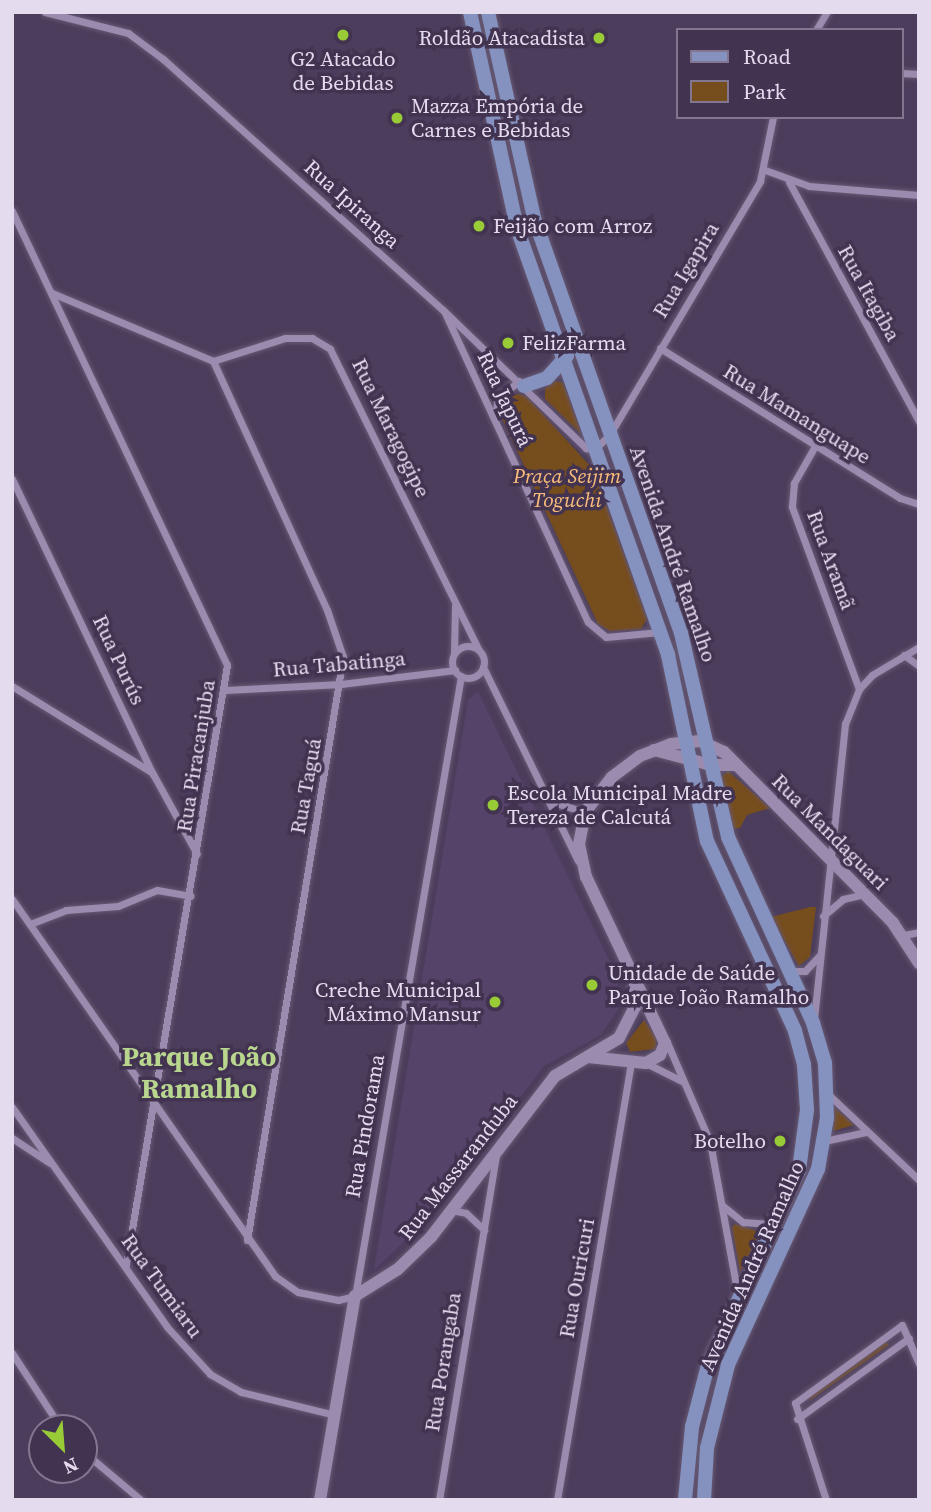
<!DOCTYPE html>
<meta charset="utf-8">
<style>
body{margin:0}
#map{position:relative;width:931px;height:1512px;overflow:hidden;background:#4c3d5c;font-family:"Source Serif 4",serif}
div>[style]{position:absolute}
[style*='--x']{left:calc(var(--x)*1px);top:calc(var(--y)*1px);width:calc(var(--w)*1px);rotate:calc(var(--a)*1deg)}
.built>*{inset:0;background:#564369}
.green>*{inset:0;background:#764d1d}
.roads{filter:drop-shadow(0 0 2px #675a74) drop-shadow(0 0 2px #675a74)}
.minor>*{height:7px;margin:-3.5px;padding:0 3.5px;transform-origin:3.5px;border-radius:3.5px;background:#9b8bae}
.minor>.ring{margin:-3.5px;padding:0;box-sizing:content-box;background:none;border:7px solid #9b8bae;border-radius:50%}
.tertiary>*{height:12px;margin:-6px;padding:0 6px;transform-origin:6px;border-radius:6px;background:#9b8bae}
.secondary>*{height:14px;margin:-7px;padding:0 7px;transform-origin:7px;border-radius:7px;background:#8592bf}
.dots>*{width:19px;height:19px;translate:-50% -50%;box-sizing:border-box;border:4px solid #423351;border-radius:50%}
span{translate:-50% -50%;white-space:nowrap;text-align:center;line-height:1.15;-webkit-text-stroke:7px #423351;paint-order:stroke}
.poi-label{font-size:21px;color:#e4dbee}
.right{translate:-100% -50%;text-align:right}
.left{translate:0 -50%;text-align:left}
.street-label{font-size:21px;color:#e4dbee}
.park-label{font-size:21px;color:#fbbd7b;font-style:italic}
.district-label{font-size:28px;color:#b9d68f;font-weight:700}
.frame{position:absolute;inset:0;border:14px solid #e4dbee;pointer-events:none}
.legend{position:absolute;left:676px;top:28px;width:228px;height:91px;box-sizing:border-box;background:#423351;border:2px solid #837690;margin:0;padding:9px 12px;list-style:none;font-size:21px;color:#e4dbee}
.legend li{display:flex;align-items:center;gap:14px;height:35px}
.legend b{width:35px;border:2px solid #837690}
.north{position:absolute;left:28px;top:1414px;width:70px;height:70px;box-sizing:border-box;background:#423351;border:2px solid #837690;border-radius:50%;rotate:155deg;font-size:19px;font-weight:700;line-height:28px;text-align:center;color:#e4dbee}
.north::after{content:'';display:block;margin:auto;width:24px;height:32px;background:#99cb36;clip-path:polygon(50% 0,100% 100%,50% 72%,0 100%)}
</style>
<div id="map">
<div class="built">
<i style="clip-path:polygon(478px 692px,618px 978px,619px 1008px,601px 1035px,544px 1066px,422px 1225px,374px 1270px,468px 700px)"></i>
</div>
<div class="green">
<i style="clip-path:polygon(555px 381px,563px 383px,582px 435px,545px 399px,545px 388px)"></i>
<i style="clip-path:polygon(519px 394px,527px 397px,593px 469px,647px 619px,641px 629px,610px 631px,598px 624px,500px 414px,508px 397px)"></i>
<i style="clip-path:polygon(728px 771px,770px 808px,747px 815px,740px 828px,732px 829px,721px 777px)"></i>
<i style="clip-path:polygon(810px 907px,816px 907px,810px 957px,799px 966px,771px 917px)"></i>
<i style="clip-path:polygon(644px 1020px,657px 1039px,655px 1049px,630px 1052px,626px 1043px)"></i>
<i style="clip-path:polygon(834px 1107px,854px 1125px,833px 1131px)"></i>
<i style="clip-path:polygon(735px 1224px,761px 1232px,740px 1272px,732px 1227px)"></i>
<i style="clip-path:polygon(885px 1341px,889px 1345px,809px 1401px,810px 1396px)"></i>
</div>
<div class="roads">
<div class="minor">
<i style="--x:45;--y:12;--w:86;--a:14.2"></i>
<i style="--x:128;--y:33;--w:44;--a:36.6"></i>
<i style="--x:163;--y:59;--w:376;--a:41.9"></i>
<i style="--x:443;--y:310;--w:199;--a:44"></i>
<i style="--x:586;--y:448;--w:9;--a:6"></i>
<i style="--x:595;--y:449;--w:21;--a:-45"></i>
<i style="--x:610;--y:434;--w:294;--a:-59.3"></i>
<i style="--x:760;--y:181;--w:65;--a:-78.5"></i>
<i style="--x:816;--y:30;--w:21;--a:-59"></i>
<i style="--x:901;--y:73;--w:18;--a:3"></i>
<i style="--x:765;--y:170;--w:47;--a:20"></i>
<i style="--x:809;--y:186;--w:110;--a:4.7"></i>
<i style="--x:789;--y:182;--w:272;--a:61.5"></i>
<i style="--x:12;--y:211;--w:502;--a:64.66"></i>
<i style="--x:227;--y:665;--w:608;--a:99.56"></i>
<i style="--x:52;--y:293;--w:175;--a:22.9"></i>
<i style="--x:213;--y:361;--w:76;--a:-17.7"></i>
<i style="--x:285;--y:338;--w:27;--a:0"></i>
<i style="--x:312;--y:338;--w:21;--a:31"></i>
<i style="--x:330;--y:349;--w:335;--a:63.7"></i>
<i style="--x:445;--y:313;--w:340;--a:65.2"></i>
<i style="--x:588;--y:622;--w:23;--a:40"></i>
<i style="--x:606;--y:637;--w:54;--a:-5.3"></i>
<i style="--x:660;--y:348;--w:283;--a:32"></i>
<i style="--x:900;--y:498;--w:20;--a:18"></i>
<i style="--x:213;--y:361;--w:274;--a:65.4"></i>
<i style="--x:327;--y:610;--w:50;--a:71.2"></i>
<i style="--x:343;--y:657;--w:591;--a:99.35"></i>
<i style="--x:495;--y:414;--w:16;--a:-79"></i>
<i style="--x:498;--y:398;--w:27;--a:-39"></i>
<i style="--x:815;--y:446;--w:43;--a:119.6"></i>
<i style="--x:794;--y:483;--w:24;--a:95"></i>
<i style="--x:792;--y:507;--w:194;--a:69.8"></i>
<i style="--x:12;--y:479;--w:327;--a:64.5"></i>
<i style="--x:153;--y:774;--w:91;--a:61.2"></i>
<i class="ring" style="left:452px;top:646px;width:25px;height:25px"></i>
<i style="--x:454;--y:653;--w:47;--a:-88.8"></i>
<i style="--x:904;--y:655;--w:19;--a:36"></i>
<i style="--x:483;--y:667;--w:216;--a:63.9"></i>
<i style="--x:12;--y:686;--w:163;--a:31.7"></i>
<i style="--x:226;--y:690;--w:115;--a:-3"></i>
<i style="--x:341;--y:684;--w:115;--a:-7"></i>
<i style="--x:549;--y:801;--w:38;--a:17"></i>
<i style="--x:12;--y:899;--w:460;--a:55.1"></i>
<i style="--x:275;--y:1276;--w:28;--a:35"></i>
<i style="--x:298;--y:1292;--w:41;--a:11.3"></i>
<i style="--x:338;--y:1300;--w:17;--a:-13"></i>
<i style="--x:355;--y:1296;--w:629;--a:-80.3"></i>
<i style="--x:823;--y:916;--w:26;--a:-40"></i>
<i style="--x:843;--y:899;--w:22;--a:-13"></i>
<i style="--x:30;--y:924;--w:39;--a:-21"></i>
<i style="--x:66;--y:910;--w:52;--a:-4.4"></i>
<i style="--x:118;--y:906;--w:42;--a:-22.3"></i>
<i style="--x:157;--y:890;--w:34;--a:10"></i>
<i style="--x:904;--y:935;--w:15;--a:-11"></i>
<i style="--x:789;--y:971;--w:16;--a:0"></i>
<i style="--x:805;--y:971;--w:21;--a:-47"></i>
<i style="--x:814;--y:1019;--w:297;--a:-84"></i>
<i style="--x:845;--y:724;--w:38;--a:-68"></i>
<i style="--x:859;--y:689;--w:19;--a:-47"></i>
<i style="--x:872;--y:675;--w:55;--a:-30.8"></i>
<i style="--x:666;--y:1040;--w:111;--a:66.7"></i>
<i style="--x:710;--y:1142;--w:157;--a:79.7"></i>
<i style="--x:646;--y:1063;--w:42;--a:26.6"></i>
<i style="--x:828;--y:1094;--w:125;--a:43.4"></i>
<i style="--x:12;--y:1107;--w:269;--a:54.8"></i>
<i style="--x:167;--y:1327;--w:64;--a:47.5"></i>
<i style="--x:210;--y:1374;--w:36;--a:30"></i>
<i style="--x:241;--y:1392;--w:97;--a:13.7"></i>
<i style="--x:12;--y:1138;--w:45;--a:33.3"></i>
<i style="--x:824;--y:1141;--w:43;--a:-12.1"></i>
<i style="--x:723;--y:1206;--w:26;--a:39"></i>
<i style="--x:743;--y:1222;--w:31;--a:4"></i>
<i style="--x:451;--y:1210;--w:15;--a:11"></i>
<i style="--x:466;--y:1213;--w:25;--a:43"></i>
<i style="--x:12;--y:1353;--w:90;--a:56.8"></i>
<i style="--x:797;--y:1419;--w:138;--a:-35.9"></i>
<i style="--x:84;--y:1452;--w:75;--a:40.1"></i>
<i style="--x:439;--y:1500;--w:350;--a:-80.6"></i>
<i style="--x:557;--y:1500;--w:445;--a:-80.4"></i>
<i style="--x:826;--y:1500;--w:102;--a:-107.7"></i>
<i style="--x:795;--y:1403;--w:132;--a:-36.1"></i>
<i style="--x:902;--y:1325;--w:43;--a:66.4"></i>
</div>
<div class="tertiary">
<i style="--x:654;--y:750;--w:59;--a:14.7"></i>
<i style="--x:711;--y:765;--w:24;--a:0"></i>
<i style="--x:588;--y:1057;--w:58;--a:5.9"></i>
<i style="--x:646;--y:1063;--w:16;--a:-30"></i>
<i style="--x:660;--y:1055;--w:13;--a:-67"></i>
<i style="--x:665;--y:1043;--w:184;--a:-115.4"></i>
<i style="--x:586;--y:877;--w:34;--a:-102"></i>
<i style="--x:579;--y:844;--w:33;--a:-79"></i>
<i style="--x:585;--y:812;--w:44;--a:-52.4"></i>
<i style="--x:612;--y:777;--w:35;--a:-37"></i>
<i style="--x:640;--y:756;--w:33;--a:-21"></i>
<i style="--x:671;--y:744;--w:29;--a:-6"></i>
<i style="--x:700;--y:741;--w:26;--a:25"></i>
<i style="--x:724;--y:752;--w:240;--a:45.3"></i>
<i style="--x:893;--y:923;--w:48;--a:57"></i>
<i style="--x:320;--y:1500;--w:207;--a:-80.3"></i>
<i style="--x:355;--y:1296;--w:51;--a:-32.1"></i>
<i style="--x:398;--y:1269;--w:46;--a:-44.1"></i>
<i style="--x:431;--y:1237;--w:203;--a:-52.4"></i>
<i style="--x:555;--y:1076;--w:74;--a:-30.7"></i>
<i style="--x:619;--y:1038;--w:35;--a:-63"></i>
<i style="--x:635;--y:1007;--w:28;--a:-90"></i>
</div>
<div class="secondary">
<i style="--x:470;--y:12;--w:221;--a:77.7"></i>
<i style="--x:517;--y:228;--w:453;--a:70.5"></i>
<i style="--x:668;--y:655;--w:190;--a:78.2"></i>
<i style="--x:707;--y:841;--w:209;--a:65.1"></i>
<i style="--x:795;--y:1031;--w:35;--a:75"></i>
<i style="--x:804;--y:1065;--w:45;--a:86.2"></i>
<i style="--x:807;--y:1110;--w:61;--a:97.6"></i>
<i style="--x:799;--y:1170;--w:215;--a:115"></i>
<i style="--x:708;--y:1365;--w:64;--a:104.5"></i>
<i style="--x:692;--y:1427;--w:73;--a:95.5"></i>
<i style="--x:488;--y:12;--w:211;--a:77.4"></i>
<i style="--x:534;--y:218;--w:440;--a:70.5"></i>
<i style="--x:681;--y:633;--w:209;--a:77"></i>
<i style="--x:728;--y:837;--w:205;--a:65.4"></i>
<i style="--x:813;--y:1023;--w:42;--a:73.3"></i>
<i style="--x:825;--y:1063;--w:55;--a:87.9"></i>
<i style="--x:827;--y:1118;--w:52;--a:100"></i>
<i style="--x:818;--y:1169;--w:216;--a:114.7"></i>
<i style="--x:728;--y:1365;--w:86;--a:104.2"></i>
<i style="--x:707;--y:1448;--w:52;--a:93.3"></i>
<i style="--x:524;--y:386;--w:24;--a:-19"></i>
<i style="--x:547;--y:378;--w:30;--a:-48"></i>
</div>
</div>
<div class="dots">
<i style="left:343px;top:35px;background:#99cb36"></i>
<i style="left:599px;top:38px;background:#99cb36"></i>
<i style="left:397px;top:118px;background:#99cb36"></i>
<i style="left:479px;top:226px;background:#99cb36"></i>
<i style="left:508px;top:343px;background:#99cb36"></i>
<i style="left:493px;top:805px;background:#99cb36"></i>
<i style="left:592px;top:985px;background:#99cb36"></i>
<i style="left:495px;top:1002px;background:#99cb36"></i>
<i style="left:780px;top:1141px;background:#99cb36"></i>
</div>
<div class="poi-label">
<span class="right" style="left:585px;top:38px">Roldão Atacadista</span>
<span style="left:343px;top:71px">G2 Atacado<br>de Bebidas</span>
<span class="left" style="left:411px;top:118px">Mazza Empória de<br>Carnes e Bebidas</span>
<span class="left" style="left:493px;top:226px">Feijão com Arroz</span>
<span class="left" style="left:522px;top:343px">FelizFarma</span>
<span class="left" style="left:507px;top:805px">Escola Municipal Madre<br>Tereza de Calcutá</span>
<span class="left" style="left:608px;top:985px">Unidade de Saúde<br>Parque João Ramalho</span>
<span class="right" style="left:481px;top:1002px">Creche Municipal<br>Máximo Mansur</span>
<span class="right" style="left:766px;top:1141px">Botelho</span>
</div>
<div class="street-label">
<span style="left:352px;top:204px;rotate:42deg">Rua Ipiranga</span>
<span style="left:686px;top:270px;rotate:-59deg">Rua Igapira</span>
<span style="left:869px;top:293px;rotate:61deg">Rua Itagiba</span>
<span style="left:505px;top:399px;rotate:65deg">Rua Japurá</span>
<span style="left:797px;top:414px;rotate:32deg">Rua Mamanguape</span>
<span style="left:391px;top:428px;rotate:64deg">Rua Maragogipe</span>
<span style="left:673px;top:554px;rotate:71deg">Avenida André Ramalho</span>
<span style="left:831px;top:560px;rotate:70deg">Rua Aramã</span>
<span style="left:119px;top:660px;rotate:65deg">Rua Purús</span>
<span style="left:339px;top:664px;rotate:-5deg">Rua Tabatinga</span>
<span style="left:196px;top:756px;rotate:-81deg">Rua Piracanjuba</span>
<span style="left:306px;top:786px;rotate:-80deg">Rua Taguá</span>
<span style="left:830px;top:832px;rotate:45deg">Rua Mandaguari</span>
<span style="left:365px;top:1126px;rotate:-80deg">Rua Pindorama</span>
<span style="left:458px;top:1167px;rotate:-52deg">Rua Massaranduba</span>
<span style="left:752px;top:1266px;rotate:-66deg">Avenida André Ramalho</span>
<span style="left:577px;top:1278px;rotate:-80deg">Rua Ouricuri</span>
<span style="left:162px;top:1286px;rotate:54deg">Rua Tumiaru</span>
<span style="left:443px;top:1362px;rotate:-81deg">Rua Porangaba</span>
</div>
<div class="park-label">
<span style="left:567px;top:488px">Praça Seijim<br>Toguchi</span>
</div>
<div class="district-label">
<span style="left:199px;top:1072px">Parque João<br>Ramalho</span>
</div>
<div class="frame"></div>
<ul class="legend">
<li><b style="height:9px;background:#8592bf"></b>Road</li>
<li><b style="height:19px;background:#764d1d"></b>Park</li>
</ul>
<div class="north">N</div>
</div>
